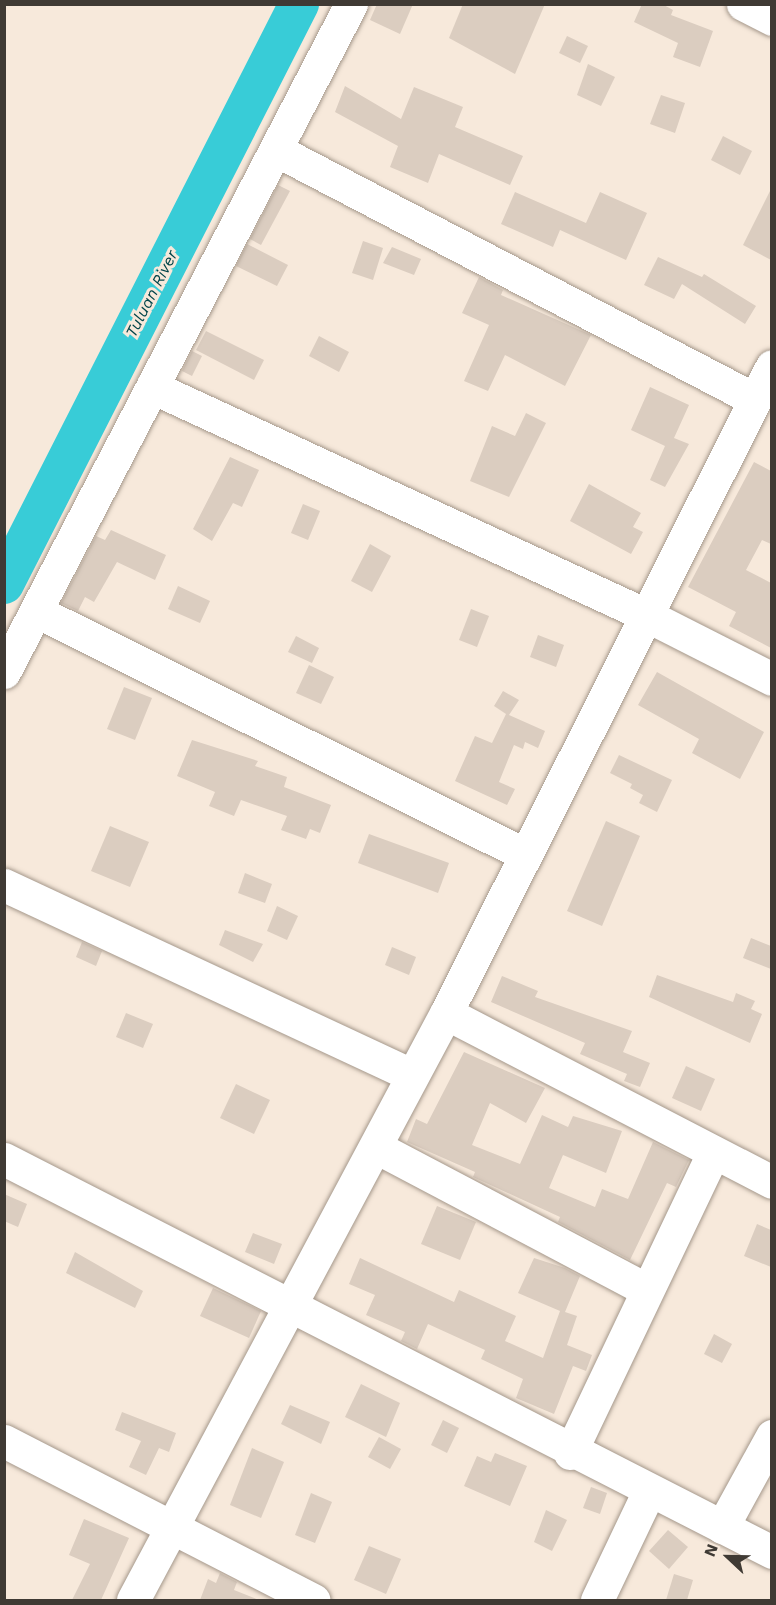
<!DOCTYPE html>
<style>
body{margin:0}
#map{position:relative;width:776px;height:1605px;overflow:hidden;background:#f7e9db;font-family:"Work Sans",sans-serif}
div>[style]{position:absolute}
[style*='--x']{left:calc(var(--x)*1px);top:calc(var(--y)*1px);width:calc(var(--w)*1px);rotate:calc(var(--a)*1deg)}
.river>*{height:40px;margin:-20px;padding:0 20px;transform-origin:20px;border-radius:20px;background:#38ccd7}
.building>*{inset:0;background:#dbcdc0}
.roads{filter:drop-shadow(0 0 2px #a5988b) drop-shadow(0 0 2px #a5988b)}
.minor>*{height:33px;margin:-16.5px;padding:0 16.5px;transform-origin:16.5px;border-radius:16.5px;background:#fff}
.major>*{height:33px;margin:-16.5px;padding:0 16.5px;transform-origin:16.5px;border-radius:16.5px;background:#fff}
span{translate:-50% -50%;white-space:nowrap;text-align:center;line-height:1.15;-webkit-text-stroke:6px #f7e9db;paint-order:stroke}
.water-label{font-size:16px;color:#004449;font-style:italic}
.frame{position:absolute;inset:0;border:6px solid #3f3a34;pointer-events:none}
.north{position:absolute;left:698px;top:1527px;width:60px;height:60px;-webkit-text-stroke:4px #f7e9db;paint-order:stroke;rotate:292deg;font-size:16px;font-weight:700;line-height:24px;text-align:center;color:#3f3a34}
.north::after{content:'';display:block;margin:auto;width:21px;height:27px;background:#3f3a34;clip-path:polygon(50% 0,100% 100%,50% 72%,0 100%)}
</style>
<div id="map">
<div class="river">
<i style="--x:4;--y:584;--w:651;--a:-63.04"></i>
</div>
<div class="building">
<i style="clip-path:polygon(377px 4px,413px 4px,400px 34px,370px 20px)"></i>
<i style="clip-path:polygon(463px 4px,545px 4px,515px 74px,449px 38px)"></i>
<i style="clip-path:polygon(642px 4px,662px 4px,673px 10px,671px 15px,713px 31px,700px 67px,673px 57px,678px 43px,634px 22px)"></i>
<i style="clip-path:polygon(567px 36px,588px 46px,580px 63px,559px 53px)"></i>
<i style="clip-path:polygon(588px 64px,615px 77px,601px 106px,577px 95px)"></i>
<i style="clip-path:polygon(345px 86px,401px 119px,414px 87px,463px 107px,455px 127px,523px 156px,510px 185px,439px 154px,428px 183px,390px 167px,398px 146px,335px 112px)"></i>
<i style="clip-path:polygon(661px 95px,685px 103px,675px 133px,650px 124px)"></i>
<i style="clip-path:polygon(723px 136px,752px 151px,740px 175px,711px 160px)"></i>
<i style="clip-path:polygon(278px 185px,290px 191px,261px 245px,250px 239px)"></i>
<i style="clip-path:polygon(771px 189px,771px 260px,743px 245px)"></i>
<i style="clip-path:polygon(515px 192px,586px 223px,600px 192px,647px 213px,626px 260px,560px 230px,553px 247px,501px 224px)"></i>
<i style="clip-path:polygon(363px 241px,383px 248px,373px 280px,352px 273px)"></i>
<i style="clip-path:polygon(247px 244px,288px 265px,277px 286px,236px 266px)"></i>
<i style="clip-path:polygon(392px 247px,421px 259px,414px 275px,383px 263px)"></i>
<i style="clip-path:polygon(658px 257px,702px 277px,704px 274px,756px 306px,745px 324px,682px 284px,674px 299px,644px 285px)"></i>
<i style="clip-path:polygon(479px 277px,503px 290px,501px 295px,591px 335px,565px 386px,505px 355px,488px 391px,464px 381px,489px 325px,462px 313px)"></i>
<i style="clip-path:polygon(206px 331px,264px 360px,254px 380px,196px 350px)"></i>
<i style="clip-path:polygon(319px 336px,349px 352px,339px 372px,309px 356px)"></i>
<i style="clip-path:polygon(192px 351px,202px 356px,192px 376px,182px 371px)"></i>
<i style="clip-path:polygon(650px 387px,689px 405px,674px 438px,689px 444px,665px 487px,650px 480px,665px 446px,631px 430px)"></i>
<i style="clip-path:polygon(526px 413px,546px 423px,509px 497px,470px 481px,492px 426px,515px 436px)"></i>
<i style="clip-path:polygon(230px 457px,259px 470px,242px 507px,233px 503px,212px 541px,193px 529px)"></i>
<i style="clip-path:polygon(754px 462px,771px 471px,771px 544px,762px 540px,746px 570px,771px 583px,771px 648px,729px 626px,736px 612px,688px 587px)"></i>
<i style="clip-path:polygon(589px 484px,641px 513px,633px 527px,643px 532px,631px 554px,570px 521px)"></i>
<i style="clip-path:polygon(303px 504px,320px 511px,308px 540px,291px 533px)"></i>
<i style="clip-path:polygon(111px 530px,166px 555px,155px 580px,117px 562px,94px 602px,85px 597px,78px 611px,61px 603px,96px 536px,105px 540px)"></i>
<i style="clip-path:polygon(370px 544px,391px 556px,372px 592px,351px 581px)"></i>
<i style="clip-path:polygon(178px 586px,210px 601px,200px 623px,168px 609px)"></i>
<i style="clip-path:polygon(471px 609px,489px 616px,477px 647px,459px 640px)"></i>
<i style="clip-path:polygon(538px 635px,564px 645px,556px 667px,530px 657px)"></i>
<i style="clip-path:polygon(296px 636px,319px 648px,312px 663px,288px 652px)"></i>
<i style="clip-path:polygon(309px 665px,334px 677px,321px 704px,296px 693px)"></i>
<i style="clip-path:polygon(657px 672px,764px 732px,740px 779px,692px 753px,699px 739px,638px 705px)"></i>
<i style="clip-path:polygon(124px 687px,152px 698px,135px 740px,107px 729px)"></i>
<i style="clip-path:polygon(503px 691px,519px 700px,509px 715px,545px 731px,538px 748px,525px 742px,523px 749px,514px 745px,499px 782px,515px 789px,507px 805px,455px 781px,475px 736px,492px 743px,506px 714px,494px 706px)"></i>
<i style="clip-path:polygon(192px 740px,258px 761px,255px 766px,287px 777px,284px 787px,331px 805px,320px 833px,310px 829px,306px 839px,281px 830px,287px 816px,241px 800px,234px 816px,209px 806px,215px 792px,177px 776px)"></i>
<i style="clip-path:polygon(619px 755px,672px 780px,657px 812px,639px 803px,643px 795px,630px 788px,632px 784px,610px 773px)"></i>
<i style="clip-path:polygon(606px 821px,640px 836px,602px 926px,567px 911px)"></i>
<i style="clip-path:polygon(110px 826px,149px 842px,130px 887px,91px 871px)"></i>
<i style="clip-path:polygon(369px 834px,449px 863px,438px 893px,358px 863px)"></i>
<i style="clip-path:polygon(245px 873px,272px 884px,265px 903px,238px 893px)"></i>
<i style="clip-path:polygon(277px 906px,298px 916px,287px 940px,267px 931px)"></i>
<i style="clip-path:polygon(225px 930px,263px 944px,253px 962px,219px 945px)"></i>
<i style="clip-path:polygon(751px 938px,771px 946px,771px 969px,743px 958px)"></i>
<i style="clip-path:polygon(82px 942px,102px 951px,96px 966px,76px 957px)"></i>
<i style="clip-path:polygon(392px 947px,416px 957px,409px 975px,385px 965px)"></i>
<i style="clip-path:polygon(657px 975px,733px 1002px,736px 993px,755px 1001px,751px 1009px,762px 1014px,750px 1043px,649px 997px)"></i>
<i style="clip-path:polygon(502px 976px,538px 991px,535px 997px,632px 1031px,623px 1052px,650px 1063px,640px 1087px,624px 1081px,627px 1074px,580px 1054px,585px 1043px,491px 1002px)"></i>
<i style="clip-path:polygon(126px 1013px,153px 1024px,143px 1048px,116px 1037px)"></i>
<i style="clip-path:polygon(464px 1052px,545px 1088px,526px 1123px,490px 1103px,472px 1145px,520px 1164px,542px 1115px,568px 1127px,573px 1116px,622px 1131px,606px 1173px,563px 1155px,549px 1188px,595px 1207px,602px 1189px,628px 1199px,653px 1142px,689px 1160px,676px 1187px,667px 1183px,630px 1260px,558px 1222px,560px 1217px,473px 1177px,475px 1172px,407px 1142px,416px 1119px,427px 1124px)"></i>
<i style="clip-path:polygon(686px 1066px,715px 1079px,701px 1111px,672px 1098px)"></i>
<i style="clip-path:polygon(236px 1084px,270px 1100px,254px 1134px,220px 1118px)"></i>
<i style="clip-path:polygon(4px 1194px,27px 1204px,18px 1227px,4px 1221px)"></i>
<i style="clip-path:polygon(437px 1206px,476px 1222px,460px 1260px,421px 1244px)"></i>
<i style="clip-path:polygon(757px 1224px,771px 1230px,771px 1267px,744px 1256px)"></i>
<i style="clip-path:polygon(253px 1233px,282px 1244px,274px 1264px,245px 1252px)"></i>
<i style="clip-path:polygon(75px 1252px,143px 1291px,135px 1308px,66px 1273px)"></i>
<i style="clip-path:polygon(360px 1258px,454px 1302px,459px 1290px,516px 1316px,505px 1341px,543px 1358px,560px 1311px,518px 1293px,534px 1258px,565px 1268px,580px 1276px,565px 1312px,577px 1316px,567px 1345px,592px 1355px,586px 1371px,573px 1366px,554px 1414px,516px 1398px,523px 1379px,481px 1359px,485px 1350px,428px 1324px,417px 1349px,401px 1341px,405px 1332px,366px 1315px,375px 1295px,349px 1284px)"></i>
<i style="clip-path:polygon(213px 1288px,261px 1311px,249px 1338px,200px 1316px)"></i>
<i style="clip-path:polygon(714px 1334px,732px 1344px,722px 1363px,704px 1354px)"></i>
<i style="clip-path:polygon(361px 1384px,400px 1403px,386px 1437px,345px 1417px)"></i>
<i style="clip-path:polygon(290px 1405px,330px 1422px,321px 1444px,281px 1424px)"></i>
<i style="clip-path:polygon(122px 1412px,176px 1433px,169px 1452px,159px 1448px,146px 1475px,129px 1467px,141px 1441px,115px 1430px)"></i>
<i style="clip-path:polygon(443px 1420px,459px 1428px,447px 1453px,431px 1445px)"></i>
<i style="clip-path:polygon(379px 1437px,401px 1449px,390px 1469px,368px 1457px)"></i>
<i style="clip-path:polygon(252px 1448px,284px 1462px,261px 1518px,230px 1505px)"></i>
<i style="clip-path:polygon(495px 1453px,527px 1466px,510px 1506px,464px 1486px,477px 1456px,491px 1462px)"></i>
<i style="clip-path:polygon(591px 1487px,607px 1493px,600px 1514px,583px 1508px)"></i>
<i style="clip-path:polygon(311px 1493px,332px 1502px,315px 1543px,295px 1535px)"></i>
<i style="clip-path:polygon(546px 1510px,567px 1520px,552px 1551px,534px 1542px)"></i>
<i style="clip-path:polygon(84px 1519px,129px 1538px,101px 1600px,72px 1600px,90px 1564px,69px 1555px)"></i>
<i style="clip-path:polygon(668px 1530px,688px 1547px,669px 1569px,649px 1551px)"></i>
<i style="clip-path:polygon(369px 1546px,401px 1559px,386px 1594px,354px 1580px)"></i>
<i style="clip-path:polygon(220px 1573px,237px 1582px,234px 1590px,259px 1600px,200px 1600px,208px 1579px,216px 1583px)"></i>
<i style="clip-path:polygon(674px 1574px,693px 1580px,687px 1600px,666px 1600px)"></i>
</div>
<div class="roads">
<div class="minor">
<i style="--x:276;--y:150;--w:539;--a:27.52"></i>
<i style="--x:152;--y:387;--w:544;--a:24.78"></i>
<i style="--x:646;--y:615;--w:141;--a:26.9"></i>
<i style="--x:36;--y:611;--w:545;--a:26.47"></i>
<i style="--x:4;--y:672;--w:753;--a:-62.55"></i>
<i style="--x:4;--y:885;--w:450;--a:25"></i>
<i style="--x:446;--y:1013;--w:367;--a:27.4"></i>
<i style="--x:376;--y:1147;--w:304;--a:27.8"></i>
<i style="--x:4;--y:1159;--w:863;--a:27.1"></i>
<i style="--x:4;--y:1441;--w:348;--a:27.2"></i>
<i style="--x:570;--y:1453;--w:332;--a:-64.5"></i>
<i style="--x:722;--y:1527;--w:104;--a:-61.2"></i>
<i style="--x:133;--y:1600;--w:665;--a:-61.93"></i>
<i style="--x:446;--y:1013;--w:724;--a:-63.26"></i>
<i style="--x:597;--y:1600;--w:121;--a:-64.5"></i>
</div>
<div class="major">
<i style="--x:743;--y:4;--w:33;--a:27"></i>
</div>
</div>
<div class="water-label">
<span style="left:152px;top:294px;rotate:-63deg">Tuluan River</span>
</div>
<div class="frame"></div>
<div class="north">N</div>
</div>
